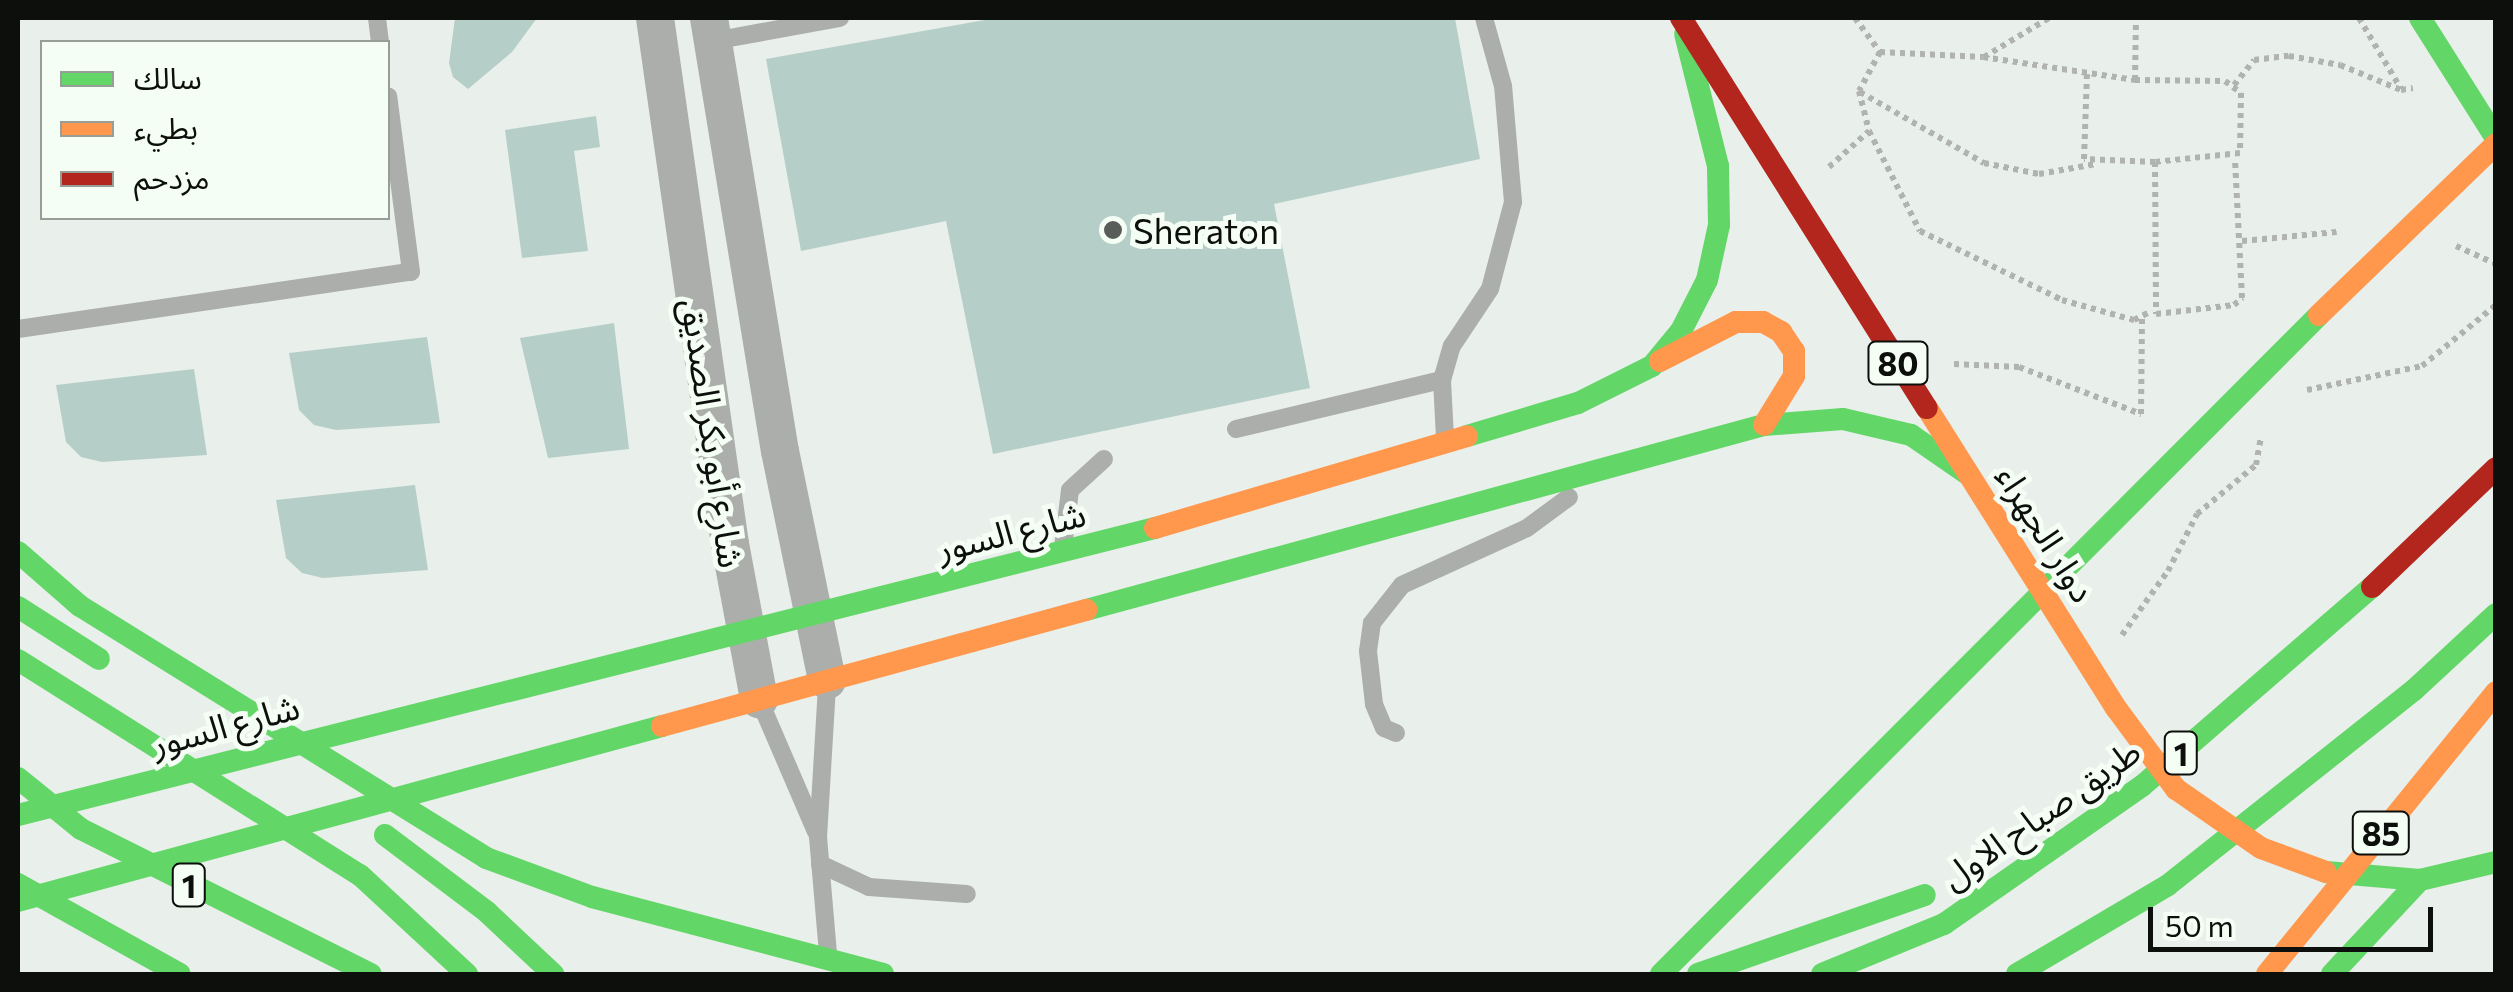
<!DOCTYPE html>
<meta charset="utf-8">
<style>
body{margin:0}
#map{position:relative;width:2513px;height:992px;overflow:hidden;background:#e9efea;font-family:Commissioner,"Noto Sans Arabic",sans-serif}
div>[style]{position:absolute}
.building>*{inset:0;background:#b6cec8}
.path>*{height:6px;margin-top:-3px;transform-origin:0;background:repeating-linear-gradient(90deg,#b0b3af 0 5px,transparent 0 10px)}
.lane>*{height:18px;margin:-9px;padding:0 9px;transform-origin:9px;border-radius:9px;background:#acaeab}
.street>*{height:38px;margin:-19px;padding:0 19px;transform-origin:19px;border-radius:19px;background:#acaeab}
.fast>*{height:22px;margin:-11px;padding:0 11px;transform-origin:11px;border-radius:11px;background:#63d668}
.slow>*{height:22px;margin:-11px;padding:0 11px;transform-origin:11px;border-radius:11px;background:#ff974d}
.jam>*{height:22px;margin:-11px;padding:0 11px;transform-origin:11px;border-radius:11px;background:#b3261e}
.dots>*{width:28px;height:28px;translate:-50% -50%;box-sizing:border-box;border:5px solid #f4fef5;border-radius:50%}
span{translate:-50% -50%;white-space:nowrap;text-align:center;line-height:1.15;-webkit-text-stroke:10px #f4fef5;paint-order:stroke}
.shield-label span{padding:2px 8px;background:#f4fef5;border:2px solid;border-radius:8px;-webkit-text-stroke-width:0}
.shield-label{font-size:32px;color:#0c0f0c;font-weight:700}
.poi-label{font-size:35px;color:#0c0f0c}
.left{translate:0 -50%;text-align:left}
.street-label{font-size:35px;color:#0c0f0c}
.frame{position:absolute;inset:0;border:20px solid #0c0f0c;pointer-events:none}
.legend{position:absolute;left:40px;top:40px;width:350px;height:180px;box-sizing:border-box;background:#f4fef5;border:2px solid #979e98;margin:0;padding:12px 18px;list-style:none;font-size:30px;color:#0c0f0c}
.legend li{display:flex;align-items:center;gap:20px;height:50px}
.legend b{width:50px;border:2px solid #979e98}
.scale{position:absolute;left:2148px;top:907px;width:285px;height:45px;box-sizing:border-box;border:5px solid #0c0f0c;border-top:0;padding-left:12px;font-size:30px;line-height:35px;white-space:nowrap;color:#0c0f0c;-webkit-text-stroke:8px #f4fef5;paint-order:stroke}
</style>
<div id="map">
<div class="building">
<i style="clip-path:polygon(455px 18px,537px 18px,512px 52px,468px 89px,453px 77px,449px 63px)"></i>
<i style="clip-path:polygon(996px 18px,1455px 18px,1480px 159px,1274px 204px,1310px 388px,993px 454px,946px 221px,801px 251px,766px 59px)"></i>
<i style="clip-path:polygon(596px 116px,600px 147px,574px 151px,588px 251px,522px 258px,505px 130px)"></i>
<i style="clip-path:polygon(614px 323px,629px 449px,548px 458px,520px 338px)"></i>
<i style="clip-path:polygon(427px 337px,440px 423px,336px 430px,314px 425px,299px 410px,289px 353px)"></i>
<i style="clip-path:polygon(194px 369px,207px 455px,102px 462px,81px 457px,66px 442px,56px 385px)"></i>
<i style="clip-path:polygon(415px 485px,428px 570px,323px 578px,302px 573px,286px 558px,276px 500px)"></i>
</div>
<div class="path">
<i style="left:1855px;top:18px;width:42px;rotate:53.7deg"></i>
<i style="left:2359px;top:18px;width:82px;rotate:59.4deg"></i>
<i style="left:1880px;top:52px;width:103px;rotate:2.8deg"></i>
<i style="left:1983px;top:57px;width:154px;rotate:8.6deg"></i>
<i style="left:2135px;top:80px;width:90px;rotate:0.6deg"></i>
<i style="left:2225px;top:81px;width:20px;rotate:37deg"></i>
<i style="left:2241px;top:93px;width:60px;rotate:91deg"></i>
<i style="left:2240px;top:153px;width:85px;rotate:174deg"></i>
<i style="left:2155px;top:162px;width:71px;rotate:-177.6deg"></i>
<i style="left:2084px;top:159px;width:85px;rotate:-88deg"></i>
<i style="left:1880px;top:52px;width:44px;rotate:118.3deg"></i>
<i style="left:1859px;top:91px;width:41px;rotate:76deg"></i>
<i style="left:1869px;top:131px;width:112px;rotate:63deg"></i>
<i style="left:1920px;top:231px;width:158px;rotate:25.9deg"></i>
<i style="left:2062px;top:300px;width:75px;rotate:15.5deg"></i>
<i style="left:2134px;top:320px;width:20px;rotate:-27deg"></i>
<i style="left:1984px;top:57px;width:76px;rotate:-31deg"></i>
<i style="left:2135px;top:80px;width:62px;rotate:-89.1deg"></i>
<i style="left:2234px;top:85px;width:32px;rotate:-51deg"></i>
<i style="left:2254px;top:60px;width:35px;rotate:-7deg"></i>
<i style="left:2289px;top:56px;width:52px;rotate:10deg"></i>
<i style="left:2340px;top:65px;width:66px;rotate:22.3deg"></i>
<i style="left:2401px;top:90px;width:12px;rotate:-9deg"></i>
<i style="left:1860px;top:92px;width:143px;rotate:29.8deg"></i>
<i style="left:1984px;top:163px;width:56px;rotate:11.3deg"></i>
<i style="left:2039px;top:174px;width:58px;rotate:-10deg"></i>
<i style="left:2155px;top:162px;width:152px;rotate:89.6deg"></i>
<i style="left:2156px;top:314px;width:79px;rotate:-6.6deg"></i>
<i style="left:2234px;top:305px;width:11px;rotate:-41deg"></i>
<i style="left:2242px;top:298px;width:140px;rotate:-92.9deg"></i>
<i style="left:1829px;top:167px;width:54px;rotate:-42deg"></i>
<i style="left:2242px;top:241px;width:95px;rotate:-5.4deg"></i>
<i style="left:2456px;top:246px;width:44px;rotate:24.2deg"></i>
<i style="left:1954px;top:364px;width:65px;rotate:2.6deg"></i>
<i style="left:2019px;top:367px;width:131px;rotate:21.1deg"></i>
<i style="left:2141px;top:414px;width:95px;rotate:-89.4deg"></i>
<i style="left:2307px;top:390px;width:117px;rotate:-11.8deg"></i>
<i style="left:2422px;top:366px;width:96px;rotate:-39.5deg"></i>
<i style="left:2122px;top:635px;width:79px;rotate:-54.3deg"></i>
<i style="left:2168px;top:571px;width:64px;rotate:-63deg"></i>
<i style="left:2197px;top:514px;width:77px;rotate:-39.7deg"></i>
<i style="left:2256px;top:465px;width:27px;rotate:-80deg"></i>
</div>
<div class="lane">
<i style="left:377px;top:18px;width:24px;rotate:83deg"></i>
<i style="left:713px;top:41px;width:129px;rotate:-10.3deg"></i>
<i style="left:18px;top:329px;width:397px;rotate:-8.3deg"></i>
<i style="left:411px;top:272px;width:177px;rotate:-97.4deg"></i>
<i style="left:1236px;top:429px;width:212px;rotate:-13.4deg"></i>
<i style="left:1445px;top:438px;width:58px;rotate:-93deg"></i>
<i style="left:1442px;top:380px;width:35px;rotate:-74deg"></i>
<i style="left:1452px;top:346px;width:69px;rotate:-56.3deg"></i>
<i style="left:1490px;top:289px;width:90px;rotate:-75.2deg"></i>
<i style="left:1513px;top:202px;width:116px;rotate:-94.9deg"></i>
<i style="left:1503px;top:86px;width:71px;rotate:-105.6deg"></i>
<i style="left:1063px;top:548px;width:58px;rotate:-83.1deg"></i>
<i style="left:1070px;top:490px;width:46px;rotate:-42.4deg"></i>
<i style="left:827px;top:686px;width:151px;rotate:93.4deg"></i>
<i style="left:818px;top:837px;width:117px;rotate:85.1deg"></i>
<i style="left:761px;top:704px;width:139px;rotate:66.7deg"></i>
<i style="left:1396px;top:733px;width:13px;rotate:-157deg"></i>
<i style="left:1384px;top:728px;width:26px;rotate:-113deg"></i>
<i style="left:1374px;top:704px;width:53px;rotate:-96.5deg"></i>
<i style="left:1368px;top:651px;width:28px;rotate:-82deg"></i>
<i style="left:1372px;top:623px;width:48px;rotate:-51.7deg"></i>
<i style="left:1402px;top:585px;width:137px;rotate:-24.5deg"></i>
<i style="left:1527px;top:528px;width:52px;rotate:-36.4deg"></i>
<i style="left:820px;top:864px;width:54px;rotate:25.1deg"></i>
<i style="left:869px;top:887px;width:98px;rotate:4.1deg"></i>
</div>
<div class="street">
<i style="left:655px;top:18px;width:531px;rotate:81.89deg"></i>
<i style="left:730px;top:544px;width:158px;rotate:79.4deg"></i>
<i style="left:709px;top:18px;width:439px;rotate:80.7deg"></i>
<i style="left:780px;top:451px;width:234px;rotate:78.4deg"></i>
</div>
<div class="fast">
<i style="left:2420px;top:18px;width:142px;rotate:57.7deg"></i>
<i style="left:1467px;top:436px;width:116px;rotate:-16.6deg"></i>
<i style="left:1578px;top:403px;width:83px;rotate:-26.6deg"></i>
<i style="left:1652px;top:366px;width:45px;rotate:-50.4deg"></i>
<i style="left:1681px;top:331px;width:57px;rotate:-63deg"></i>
<i style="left:1707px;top:280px;width:56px;rotate:-77.7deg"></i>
<i style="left:1719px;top:225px;width:59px;rotate:-91deg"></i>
<i style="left:1718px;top:166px;width:136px;rotate:-104deg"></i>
<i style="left:18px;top:552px;width:82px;rotate:41.1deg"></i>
<i style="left:80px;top:606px;width:478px;rotate:31.8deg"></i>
<i style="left:486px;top:858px;width:113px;rotate:20.2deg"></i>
<i style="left:592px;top:897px;width:301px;rotate:14.8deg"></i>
<i style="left:18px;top:607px;width:96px;rotate:32.7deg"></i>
<i style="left:1086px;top:610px;width:703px;rotate:-15.26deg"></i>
<i style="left:1764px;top:425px;width:79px;rotate:-4.3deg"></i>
<i style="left:1843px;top:419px;width:70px;rotate:13.2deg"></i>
<i style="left:1911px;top:435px;width:70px;rotate:34.6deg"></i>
<i style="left:18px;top:660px;width:404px;rotate:32.2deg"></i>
<i style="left:360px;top:875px;width:146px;rotate:42.8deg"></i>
<i style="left:18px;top:778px;width:81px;rotate:39deg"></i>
<i style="left:81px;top:829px;width:324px;rotate:26.6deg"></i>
<i style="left:18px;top:815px;width:1173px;rotate:-14.17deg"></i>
<i style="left:385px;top:835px;width:128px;rotate:37deg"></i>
<i style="left:487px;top:912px;width:91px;rotate:43.2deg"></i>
<i style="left:2326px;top:872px;width:94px;rotate:4.9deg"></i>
<i style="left:2420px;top:880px;width:78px;rotate:-13.3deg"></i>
<i style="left:18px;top:884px;width:185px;rotate:29.1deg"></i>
<i style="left:18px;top:901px;width:667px;rotate:-15.2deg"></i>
<i style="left:1661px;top:974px;width:931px;rotate:-45.04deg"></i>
<i style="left:1698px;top:974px;width:240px;rotate:-19.2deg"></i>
<i style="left:1822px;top:974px;width:132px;rotate:-22.3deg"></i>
<i style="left:1944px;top:924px;width:241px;rotate:-34.9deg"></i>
<i style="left:2142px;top:786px;width:304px;rotate:-40.9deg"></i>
<i style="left:2017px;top:974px;width:175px;rotate:-30.5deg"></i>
<i style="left:2168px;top:885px;width:314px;rotate:-38.4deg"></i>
<i style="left:2414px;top:690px;width:112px;rotate:-42.8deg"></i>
<i style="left:2332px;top:974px;width:129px;rotate:-46.9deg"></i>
</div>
<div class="slow">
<i style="left:2319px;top:315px;width:246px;rotate:-44deg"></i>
<i style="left:1660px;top:361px;width:85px;rotate:-27.2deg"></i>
<i style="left:1736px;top:322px;width:27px"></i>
<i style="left:1763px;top:322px;width:21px;rotate:29deg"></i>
<i style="left:1781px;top:332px;width:23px;rotate:56deg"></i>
<i style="left:1794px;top:351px;width:25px;rotate:90deg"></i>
<i style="left:1794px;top:376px;width:57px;rotate:121.5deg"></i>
<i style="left:1927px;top:408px;width:355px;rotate:57.8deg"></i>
<i style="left:2116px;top:708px;width:101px;rotate:53.5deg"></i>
<i style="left:2176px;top:789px;width:103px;rotate:34.8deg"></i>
<i style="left:2261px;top:848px;width:69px;rotate:20.3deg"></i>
<i style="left:1155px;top:528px;width:325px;rotate:-16.4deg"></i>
<i style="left:662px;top:726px;width:440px;rotate:-15.3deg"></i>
<i style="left:2267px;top:974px;width:363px;rotate:-50.9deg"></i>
</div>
<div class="jam">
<i style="left:1681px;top:18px;width:461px;rotate:57.8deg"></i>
<i style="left:2372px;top:587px;width:172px;rotate:-43.8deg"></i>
</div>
<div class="dots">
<i style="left:1113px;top:230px;background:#595d5a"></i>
</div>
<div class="shield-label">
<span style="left:1898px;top:363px">80</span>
<span style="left:2181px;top:753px">1</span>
<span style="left:2381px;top:833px">85</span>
<span style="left:189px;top:885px">1</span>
</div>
<div class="poi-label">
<span class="left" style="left:1133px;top:230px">Sheraton</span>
</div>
<div class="street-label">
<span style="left:714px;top:433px;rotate:82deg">شارع أبو بكر الصديق</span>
<span style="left:1011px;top:530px;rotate:-14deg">شارع السور</span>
<span style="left:2047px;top:533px;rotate:58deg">دوار الجهراء</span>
<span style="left:225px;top:724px;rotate:-15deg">شارع السور</span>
<span style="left:2040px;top:813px;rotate:-35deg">طريق صباح الاول</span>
</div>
<div class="frame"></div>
<ul class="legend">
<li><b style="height:12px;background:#63d668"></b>سالك</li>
<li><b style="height:12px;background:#ff974d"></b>بطيء</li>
<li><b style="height:12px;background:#b3261e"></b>مزدحم</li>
</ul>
<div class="scale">50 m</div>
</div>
